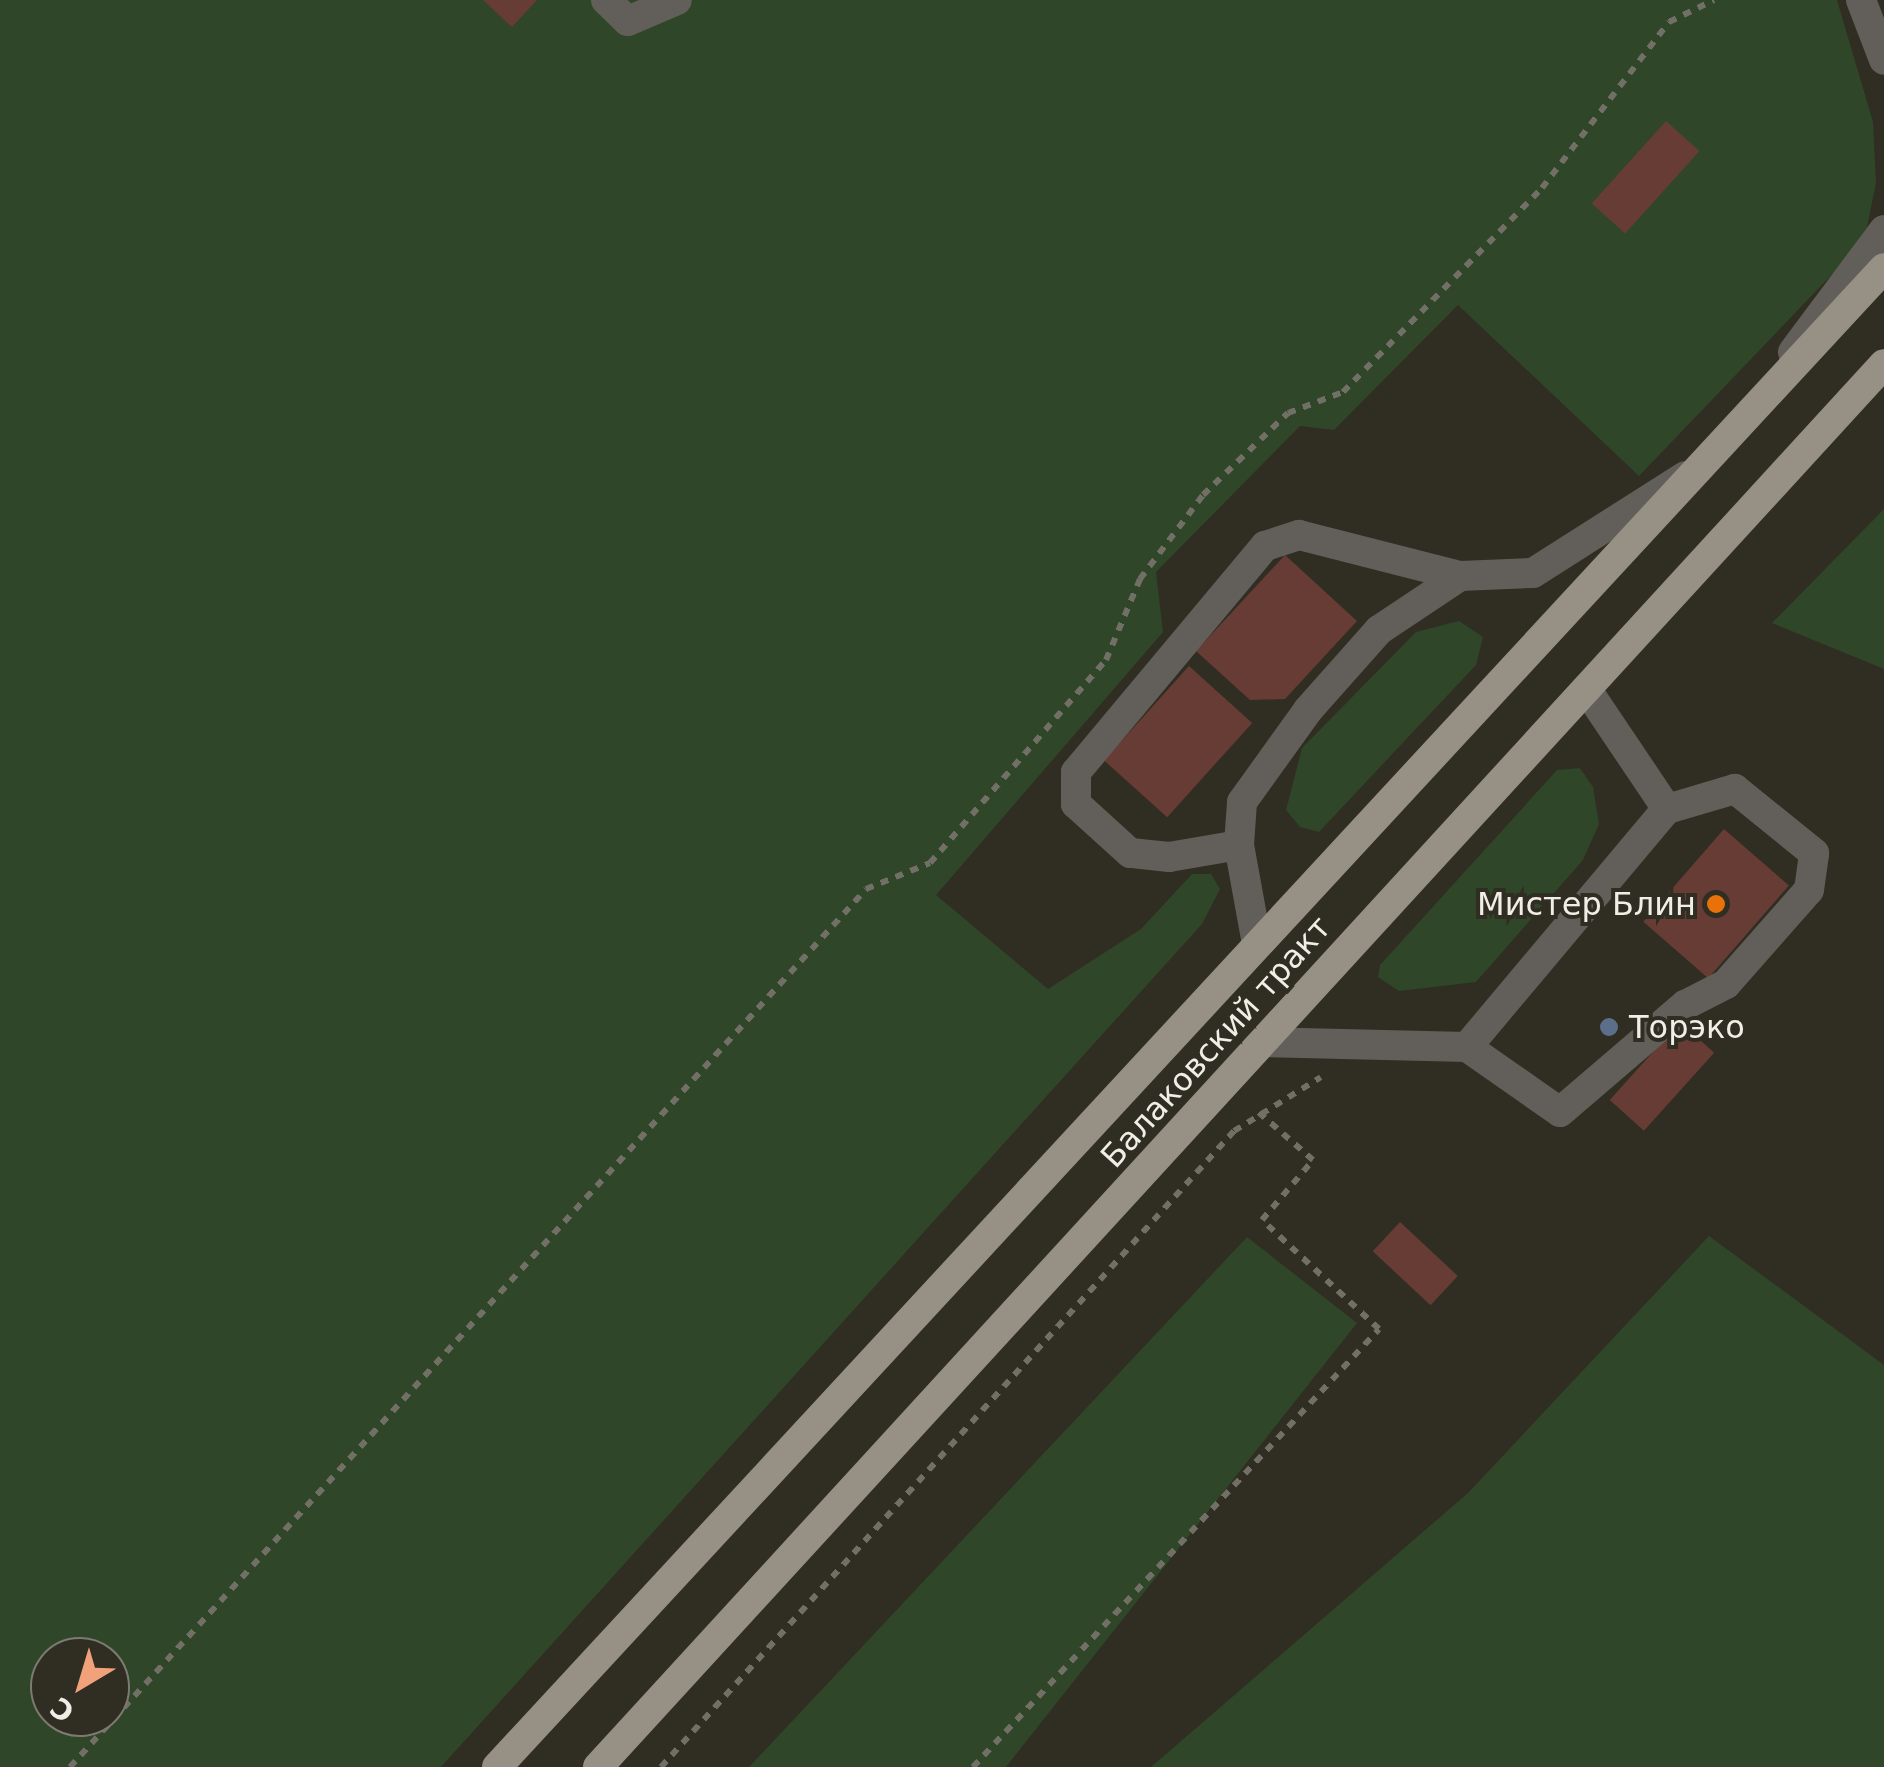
<!DOCTYPE html>
<meta charset="utf-8">
<style>
body{margin:0}
#map{position:relative;width:1884px;height:1767px;overflow:hidden;background:#302d22;font-family:"DejaVu Sans",sans-serif}
div>[style]{position:absolute}
.green>*{inset:0;background:#2f4629}
.building>*{inset:0;background:#673c35;transform-origin:0 0}
.path>*{height:6px;margin-top:-3px;transform-origin:0;background:repeating-linear-gradient(90deg,#727066 0 8px,transparent 0 16px)}
.minor>*{height:30px;margin:-15px;padding:0 15px;transform-origin:15px;border-radius:15px;background:#625f5a}
.major>*{height:30px;margin:-15px;padding:0 15px;transform-origin:15px;border-radius:15px;background:#969085}
.dots>*{width:28px;height:28px;translate:-50% -50%;box-sizing:border-box;border:5px solid #302d22;border-radius:50%}
span{translate:-50% -50%;white-space:nowrap;text-align:center;line-height:1.15;-webkit-text-stroke:8px #302d22;paint-order:stroke}
.poi-label{font-size:32px;color:#f0eee7}
.right{translate:-100% -50%;text-align:right}
.left{translate:0 -50%;text-align:left}
.street-label{font-size:32px;color:#f0eee7}
.north{position:absolute;left:30px;top:1637px;width:100px;height:100px;box-sizing:border-box;background:#302d22;border:2px solid #7d7a71;border-radius:50%;rotate:218deg;font-size:28px;font-weight:700;line-height:40px;text-align:center;color:#f0eee7}
.north::after{content:'';display:block;margin:auto;width:35px;height:45px;background:#f1a27b;clip-path:polygon(50% 0,100% 100%,50% 72%,0 100%)}
</style>
<div id="map">
<div class="green">
<i style="clip-path:polygon(evenodd,0 0,1837px 0,1873px 122px,1876px 183px,1867px 227px,1842px 264px,1639px 476px,1458px 305px,1334px 430px,1300px 426px,1156px 572px,1163px 632px,936px 895px,1048px 989px,1141px 929px,1192px 874px,1211px 874px,1220px 889px,1202px 924px,441px 1767px,0 1767px,0 0,50px 1657px,110px 1657px,110px 1717px,50px 1717px,50px 1657px)"></i>
<i style="clip-path:polygon(1884px 509px,1884px 669px,1772px 623px)"></i>
<i style="clip-path:polygon(1459px 621px,1483px 637px,1476px 665px,1319px 832px,1300px 827px,1286px 810px,1302px 748px,1416px 632px)"></i>
<i style="clip-path:polygon(1580px 768px,1593px 787px,1599px 824px,1583px 860px,1476px 982px,1399px 991px,1378px 977px,1380px 965px,1557px 770px)"></i>
<i style="clip-path:polygon(1709px 1236px,1884px 1365px,1884px 1767px,1151px 1767px,1468px 1493px)"></i>
<i style="clip-path:polygon(1247px 1237px,1357px 1323px,1006px 1767px,749px 1767px)"></i>
</div>
<div class="building">
<i style="clip-path:polygon(483px 0,537px 0,512px 27px)"></i>
<i style="left:1666px;top:121px;width:45px;height:111px;rotate:42deg"></i>
<i style="clip-path:polygon(1285px 555px,1357px 621px,1285px 699px,1250px 700px,1196px 651px)"></i>
<i style="left:1189px;top:666px;width:85px;height:127px;rotate:42deg"></i>
<i style="left:1724px;top:829px;width:86px;height:123px;rotate:41deg"></i>
<i style="left:1680px;top:1022px;width:46px;height:105px;rotate:42deg"></i>
<i style="left:1400px;top:1222px;width:79px;height:40px;rotate:43deg"></i>
</div>
<div class="path">
<i style="left:70px;top:1767px;width:1185px;rotate:-47.8deg"></i>
<i style="left:866px;top:889px;width:69px;rotate:-22.1deg"></i>
<i style="left:930px;top:863px;width:269px;rotate:-49.1deg"></i>
<i style="left:1106px;top:660px;width:88px;rotate:-67.2deg"></i>
<i style="left:1140px;top:579px;width:105px;rotate:-53.1deg"></i>
<i style="left:1203px;top:495px;width:118px;rotate:-44deg"></i>
<i style="left:1288px;top:413px;width:59px;rotate:-20.9deg"></i>
<i style="left:1343px;top:392px;width:285px;rotate:-45.7deg"></i>
<i style="left:1542px;top:188px;width:209px;rotate:-52.6deg"></i>
<i style="left:1669px;top:22px;width:50px;rotate:-26.1deg"></i>
<i style="left:661px;top:1767px;width:856px;rotate:-47.98deg"></i>
<i style="left:1234px;top:1131px;width:102px;rotate:-31.8deg"></i>
<i style="left:973px;top:1767px;width:597px;rotate:-47.17deg"></i>
<i style="left:1379px;top:1329px;width:160px;rotate:-137deg"></i>
<i style="left:1262px;top:1220px;width:79px;rotate:-49.6deg"></i>
<i style="left:1313px;top:1160px;width:74px;rotate:-138.8deg"></i>
</div>
<div class="minor">
<i style="left:606px;top:0;width:30px;rotate:44deg"></i>
<i style="left:628px;top:21px;width:53px;rotate:-23.2deg"></i>
<i style="left:1861px;top:0;width:64px;rotate:69deg"></i>
<i style="left:1793px;top:352px;width:152px;rotate:-53.3deg"></i>
<i style="left:1239px;top:845px;width:71px;rotate:170.3deg"></i>
<i style="left:1169px;top:857px;width:39px;rotate:-174deg"></i>
<i style="left:1130px;top:853px;width:73px;rotate:-137.8deg"></i>
<i style="left:1076px;top:804px;width:32px;rotate:-90deg"></i>
<i style="left:1076px;top:772px;width:295px;rotate:-50.1deg"></i>
<i style="left:1265px;top:546px;width:36px;rotate:-18deg"></i>
<i style="left:1299px;top:535px;width:166px;rotate:14.3deg"></i>
<i style="left:1257px;top:944px;width:101px;rotate:-100.3deg"></i>
<i style="left:1239px;top:845px;width:43px;rotate:-86deg"></i>
<i style="left:1242px;top:802px;width:113px;rotate:-54.3deg"></i>
<i style="left:1308px;top:710px;width:107px;rotate:-48.4deg"></i>
<i style="left:1379px;top:630px;width:97px;rotate:-33.7deg"></i>
<i style="left:1460px;top:576px;width:73px;rotate:-2.4deg"></i>
<i style="left:1533px;top:573px;width:180px;rotate:-32.5deg"></i>
<i style="left:1264px;top:1042px;width:203px;rotate:1.4deg"></i>
<i style="left:1467px;top:1047px;width:113px;rotate:35deg"></i>
<i style="left:1560px;top:1112px;width:165px;rotate:-40.6deg"></i>
<i style="left:1685px;top:1005px;width:46px;rotate:-27.1deg"></i>
<i style="left:1726px;top:984px;width:125px;rotate:-48.6deg"></i>
<i style="left:1809px;top:890px;width:37px;rotate:-82deg"></i>
<i style="left:1814px;top:853px;width:102px;rotate:-141deg"></i>
<i style="left:1735px;top:789px;width:71px;rotate:163.6deg"></i>
<i style="left:1467px;top:1047px;width:311px;rotate:-50deg"></i>
<i style="left:1667px;top:809px;width:143px;rotate:-123.9deg"></i>
</div>
<div class="major">
<i style="left:497px;top:1767px;width:2042px;rotate:-47.22deg"></i>
<i style="left:598px;top:1767px;width:1903px;rotate:-47.49deg"></i>
</div>
<div class="dots">
<i style="left:1716px;top:904px;background:#e8710a"></i>
<i style="left:1609px;top:1027px;background:#5c6f8a"></i>
</div>
<div class="poi-label">
<span class="right" style="left:1696px;top:904px">Мистер Блин</span>
<span class="left" style="left:1629px;top:1027px">Торэко</span>
</div>
<div class="street-label">
<span style="left:1216px;top:1042px;rotate:-48deg">Балаковский тракт</span>
</div>
<div class="north">С</div>
</div>
